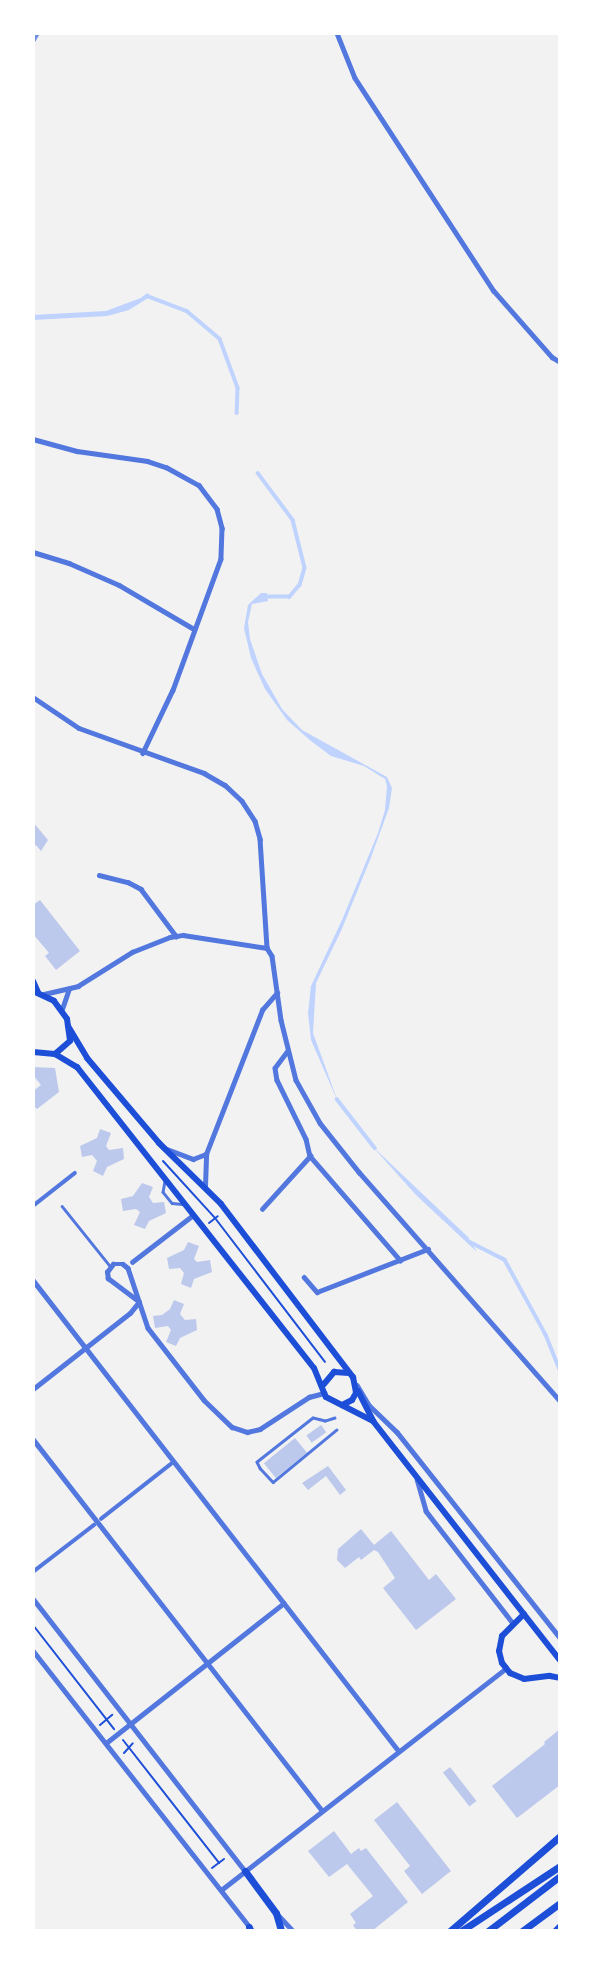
<!DOCTYPE html>
<style>
body{margin:0}
#map{position:relative;width:593px;height:1964px;overflow:hidden;background:#f2f2f2;font-family:"Work Sans",sans-serif}
div>[style]{position:absolute}
.water>*{inset:0;background:#bfd3fe}
.stream>*{height:3.5px;margin:-1.75px;padding:0 1.75px;transform-origin:1.75px;border-radius:1.75px;background:#bfd3fe}
.building>*{inset:0;background:#bdc9ec;transform-origin:0 0}
.path>*{height:2px;margin:-1px;padding:0 1px;transform-origin:1px;border-radius:1px;background:#1d4ed8}
.service>*{height:2.5px;margin:-1.25px;padding:0 1.25px;transform-origin:1.25px;border-radius:1.25px;background:#5277de}
.pedestrian>*{height:3.5px;margin:-1.75px;padding:0 1.75px;transform-origin:1.75px;border-radius:1.75px;background:#5277de}
.minor>*{height:4.5px;margin:-2.25px;padding:0 2.25px;transform-origin:2.25px;border-radius:2.25px;background:#5277de}
.tertiary>*{height:5px;margin:-2.5px;padding:0 2.5px;transform-origin:2.5px;border-radius:2.5px;background:#5277de}
.secondary>*{height:6px;margin:-3px;padding:0 3px;transform-origin:3px;border-radius:3px;background:#1d4ed8}
.primary>*{height:7px;margin:-3.5px;padding:0 3.5px;transform-origin:3.5px;border-radius:3.5px;background:#1d4ed8}
.rail>*{height:3.5px;margin:-1.75px;padding:0 1.75px;transform-origin:1.75px;border-radius:1.75px;background:#7290e2}
span{translate:-50% -50%;white-space:nowrap;text-align:center;line-height:1.15;-webkit-text-stroke:6px #fff;paint-order:stroke}
.frame{position:absolute;inset:0;border:35px solid #fff;pointer-events:none}
</style>
<div id="map">
<div class="water">
<i style="clip-path:polygon(146px 296px,148px 298px,129px 310px,107px 316px,33px 320px,33px 315px,106px 311px)"></i>
<i style="clip-path:polygon(261px 593px,267px 593px,268px 601px,252px 604px,248px 622px,250px 639px,262px 674px,282px 709px,302px 730px,387px 777px,392px 788px,389px 808px,370px 860px,341px 931px,316px 983px,313px 1033px,338px 1102px,311px 1040px,308px 1013px,311px 986px,342px 920px,378px 833px,385px 810px,387px 786px,385px 779px,364px 766px,331px 756px,311px 741px,287px 720px,265px 689px,251px 658px,244px 628px,248px 605px)"></i>
<i style="clip-path:polygon(372px 1146px,468px 1237px,477px 1252px,416px 1195px)"></i>
</div>
<div class="stream">
<i style="left:144px;top:298px;width:4px;rotate:-34deg"></i>
<i style="left:147px;top:296px;width:43px;rotate:20.6deg"></i>
<i style="left:187px;top:311px;width:43px;rotate:40.3deg"></i>
<i style="left:220px;top:339px;width:52px;rotate:69.8deg"></i>
<i style="left:238px;top:388px;width:25px;rotate:92deg"></i>
<i style="left:258px;top:473px;width:59px;rotate:53.3deg"></i>
<i style="left:293px;top:520px;width:49px;rotate:76deg"></i>
<i style="left:305px;top:568px;width:18px;rotate:106deg"></i>
<i style="left:300px;top:585px;width:16px;rotate:130deg"></i>
<i style="left:290px;top:597px;width:25px;rotate:180deg"></i>
<i style="left:337px;top:1099px;width:62px;rotate:52.2deg"></i>
<i style="left:470px;top:1242px;width:39px;rotate:27deg"></i>
<i style="left:505px;top:1260px;width:85px;rotate:61.3deg"></i>
<i style="left:546px;top:1335px;width:37px;rotate:68deg"></i>
</div>
<div class="building">
<i style="clip-path:polygon(33px 822px,48px 840px,41px 851px,36px 845px,33px 848px)"></i>
<i style="clip-path:polygon(40px 900px,80px 951px,56px 970px,45px 956px,49px 953px,33px 934px,33px 905px)"></i>
<i style="clip-path:polygon(33px 1067px,55px 1068px,59px 1092px,37px 1109px,33px 1105px,33px 1091px,41px 1085px,33px 1075px)"></i>
<i style="clip-path:polygon(100px 1129px,111px 1133px,106px 1146px,109px 1150px,123px 1148px,124px 1159px,107px 1167px,103px 1176px,93px 1171px,97px 1161px,92px 1155px,82px 1157px,80px 1146px,97px 1138px)"></i>
<i style="clip-path:polygon(142px 1183px,153px 1187px,149px 1197px,153px 1203px,164px 1202px,166px 1213px,149px 1221px,145px 1229px,134px 1225px,140px 1212px,136px 1209px,123px 1211px,121px 1199px,133px 1196px)"></i>
<i style="clip-path:polygon(188px 1242px,199px 1246px,194px 1259px,197px 1262px,210px 1260px,212px 1272px,194px 1279px,191px 1288px,181px 1284px,184px 1273px,180px 1268px,169px 1269px,167px 1258px,184px 1250px)"></i>
<i style="clip-path:polygon(174px 1300px,184px 1304px,180px 1314px,185px 1320px,196px 1319px,197px 1330px,180px 1338px,176px 1346px,166px 1342px,171px 1330px,168px 1326px,155px 1328px,153px 1316px,162px 1315px,170px 1309px)"></i>
<i style="left:321px;top:1425px;width:9px;height:18px;rotate:54deg"></i>
<i style="left:295px;top:1438px;width:19px;height:40px;rotate:51deg"></i>
<i style="clip-path:polygon(328px 1466px,346px 1490px,340px 1495px,326px 1476px,308px 1490px,302px 1483px)"></i>
<i style="clip-path:polygon(361px 1529px,374px 1545px,391px 1531px,429px 1580px,436px 1574px,456px 1599px,416px 1630px,383px 1588px,395px 1578px,378px 1552px,374px 1550px,361px 1560px,359px 1557px,345px 1568px,337px 1560px,338px 1549px)"></i>
<i style="clip-path:polygon(560px 1729px,560px 1785px,517px 1818px,492px 1786px,545px 1744px,544px 1742px)"></i>
<i style="left:450px;top:1767px;width:43px;height:9px;rotate:52deg"></i>
<i style="clip-path:polygon(397px 1802px,451px 1871px,422px 1894px,404px 1871px,410px 1866px,374px 1820px)"></i>
<i style="clip-path:polygon(334px 1831px,351px 1854px,359px 1848px,361px 1851px,366px 1848px,408px 1902px,372px 1931px,357px 1931px,353px 1925px,356px 1923px,350px 1914px,373px 1896px,347px 1864px,329px 1877px,308px 1851px)"></i>
</div>
<div class="path">
<i style="left:163px;top:1161px;width:77px;rotate:47.6deg"></i>
<i style="left:215px;top:1218px;width:181px;rotate:52.6deg"></i>
<i style="left:209px;top:1223px;width:11px;rotate:-38deg"></i>
<i style="left:33px;top:1625px;width:132px;rotate:52.1deg"></i>
<i style="left:100px;top:1725px;width:16px;rotate:-40deg"></i>
<i style="left:123px;top:1740px;width:156px;rotate:52deg"></i>
<i style="left:124px;top:1753px;width:13px;rotate:-48deg"></i>
<i style="left:212px;top:1868px;width:15px;rotate:-37deg"></i>
</div>
<div class="service">
<i style="left:165px;top:1181px;width:11px;rotate:100deg"></i>
<i style="left:163px;top:1192px;width:14px;rotate:51deg"></i>
<i style="left:172px;top:1203px;width:10px;rotate:6deg"></i>
<i style="left:62px;top:1206px;width:77px;rotate:51.3deg"></i>
<i style="left:335px;top:1418px;width:10px;rotate:163deg"></i>
<i style="left:325px;top:1421px;width:12px;rotate:-166deg"></i>
<i style="left:313px;top:1418px;width:71px;rotate:141.8deg"></i>
<i style="left:257px;top:1462px;width:7px;rotate:63deg"></i>
<i style="left:260px;top:1468px;width:19px;rotate:47deg"></i>
<i style="left:273px;top:1482px;width:82px;rotate:-39.5deg"></i>
</div>
<div class="pedestrian">
<i style="left:33px;top:1206px;width:53px;rotate:-38.2deg"></i>
<i style="left:101px;top:1519px;width:89px;rotate:-38.2deg"></i>
<i style="left:33px;top:1572px;width:77px;rotate:-37.6deg"></i>
</div>
<div class="minor">
<i style="left:337px;top:33px;width:48px;rotate:68.2deg"></i>
<i style="left:355px;top:78px;width:254px;rotate:56.9deg"></i>
<i style="left:494px;top:291px;width:88px;rotate:48.7deg"></i>
<i style="left:552px;top:357px;width:9px;rotate:32deg"></i>
<i style="left:33px;top:439px;width:46px;rotate:15.3deg"></i>
<i style="left:77px;top:451px;width:71px;rotate:8.1deg"></i>
<i style="left:147px;top:461px;width:20px;rotate:18deg"></i>
<i style="left:166px;top:467px;width:38px;rotate:29deg"></i>
<i style="left:199px;top:485px;width:30px;rotate:53deg"></i>
<i style="left:217px;top:509px;width:20px;rotate:75deg"></i>
<i style="left:222px;top:528px;width:31px;rotate:92deg"></i>
<i style="left:221px;top:559px;width:140px;rotate:110.1deg"></i>
<i style="left:173px;top:690px;width:70px;rotate:115.5deg"></i>
<i style="left:33px;top:552px;width:38px;rotate:17deg"></i>
<i style="left:69px;top:563px;width:55px;rotate:23.7deg"></i>
<i style="left:119px;top:585px;width:87px;rotate:30.4deg"></i>
<i style="left:33px;top:697px;width:55px;rotate:34deg"></i>
<i style="left:79px;top:728px;width:133px;rotate:19.8deg"></i>
<i style="left:204px;top:773px;width:24px;rotate:30deg"></i>
<i style="left:225px;top:785px;width:23px;rotate:43deg"></i>
<i style="left:242px;top:801px;width:24px;rotate:57deg"></i>
<i style="left:255px;top:821px;width:19px;rotate:74deg"></i>
<i style="left:260px;top:839px;width:109px;rotate:86.3deg"></i>
<i style="left:267px;top:948px;width:9px;rotate:58deg"></i>
<i style="left:272px;top:956px;width:65px;rotate:82deg"></i>
<i style="left:281px;top:1020px;width:62px;rotate:76deg"></i>
<i style="left:296px;top:1080px;width:49px;rotate:60.8deg"></i>
<i style="left:320px;top:1123px;width:63px;rotate:51.5deg"></i>
<i style="left:359px;top:1172px;width:305px;rotate:48.7deg"></i>
<i style="left:99px;top:875px;width:30px;rotate:14deg"></i>
<i style="left:128px;top:882px;width:15px;rotate:28deg"></i>
<i style="left:141px;top:889px;width:59px;rotate:53.3deg"></i>
<i style="left:44px;top:994px;width:35px;rotate:-13deg"></i>
<i style="left:78px;top:986px;width:64px;rotate:-32.2deg"></i>
<i style="left:132px;top:952px;width:41px;rotate:-21.5deg"></i>
<i style="left:170px;top:937px;width:13px;rotate:-9deg"></i>
<i style="left:183px;top:935px;width:85px;rotate:8.8deg"></i>
<i style="left:62px;top:1009px;width:21px;rotate:-71deg"></i>
<i style="left:288px;top:1051px;width:21px;rotate:127deg"></i>
<i style="left:275px;top:1068px;width:12px;rotate:81deg"></i>
<i style="left:277px;top:1080px;width:66px;rotate:63.8deg"></i>
<i style="left:306px;top:1139px;width:17px;rotate:77deg"></i>
<i style="left:310px;top:1156px;width:138px;rotate:49.1deg"></i>
<i style="left:167px;top:1149px;width:28px;rotate:21deg"></i>
<i style="left:193px;top:1159px;width:14px;rotate:-21deg"></i>
<i style="left:205px;top:1186px;width:32px;rotate:-88deg"></i>
<i style="left:206px;top:1154px;width:155px;rotate:-68.7deg"></i>
<i style="left:262px;top:1010px;width:23px;rotate:-49deg"></i>
<i style="left:262px;top:1209px;width:72px;rotate:-47.8deg"></i>
<i style="left:132px;top:1262px;width:77px;rotate:-37.6deg"></i>
<i style="left:304px;top:1277px;width:20px;rotate:49deg"></i>
<i style="left:317px;top:1292px;width:119px;rotate:-21.2deg"></i>
<i style="left:33px;top:1280px;width:595px;rotate:52.17deg"></i>
<i style="left:139px;top:1302px;width:39px;rotate:-143deg"></i>
<i style="left:108px;top:1279px;width:7px;rotate:-98deg"></i>
<i style="left:107px;top:1272px;width:10px;rotate:-53deg"></i>
<i style="left:113px;top:1264px;width:10px"></i>
<i style="left:123px;top:1264px;width:6px;rotate:39deg"></i>
<i style="left:128px;top:1268px;width:63px;rotate:71.6deg"></i>
<i style="left:148px;top:1328px;width:91px;rotate:52.1deg"></i>
<i style="left:204px;top:1400px;width:39px;rotate:44deg"></i>
<i style="left:232px;top:1427px;width:16px;rotate:18deg"></i>
<i style="left:247px;top:1432px;width:13px;rotate:-13deg"></i>
<i style="left:260px;top:1429px;width:59px;rotate:-33.1deg"></i>
<i style="left:309px;top:1397px;width:16px;rotate:-15deg"></i>
<i style="left:357px;top:1385px;width:23px;rotate:59deg"></i>
<i style="left:369px;top:1405px;width:39px;rotate:44deg"></i>
<i style="left:397px;top:1432px;width:263px;rotate:51.6deg"></i>
<i style="left:33px;top:1389px;width:123px;rotate:-38.1deg"></i>
<i style="left:130px;top:1313px;width:14px;rotate:-51deg"></i>
<i style="left:33px;top:1439px;width:470px;rotate:52.1deg"></i>
<i style="left:417px;top:1479px;width:33px;rotate:74deg"></i>
<i style="left:426px;top:1511px;width:140px;rotate:52.2deg"></i>
<i style="left:106px;top:1743px;width:226px;rotate:-38.2deg"></i>
</div>
<div class="tertiary">
<i style="left:33px;top:1599px;width:345px;rotate:52.1deg"></i>
<i style="left:33px;top:1651px;width:353px;rotate:51.9deg"></i>
<i style="left:221px;top:1890px;width:360px;rotate:-37.9deg"></i>
<i style="left:276px;top:1913px;width:25px;rotate:47deg"></i>
</div>
<div class="secondary">
<i style="left:33px;top:981px;width:12px;rotate:66deg"></i>
<i style="left:33px;top:991px;width:23px;rotate:25deg"></i>
<i style="left:54px;top:1001px;width:22px;rotate:54deg"></i>
<i style="left:67px;top:1019px;width:22px;rotate:82deg"></i>
<i style="left:70px;top:1041px;width:20px;rotate:139deg"></i>
<i style="left:68px;top:1026px;width:37px;rotate:59deg"></i>
<i style="left:87px;top:1058px;width:111px;rotate:49.7deg"></i>
<i style="left:159px;top:1143px;width:87px;rotate:44.5deg"></i>
<i style="left:221px;top:1204px;width:218px;rotate:52.7deg"></i>
<i style="left:353px;top:1377px;width:16px;rotate:79deg"></i>
<i style="left:356px;top:1393px;width:8px;rotate:120deg"></i>
<i style="left:352px;top:1400px;width:11px;rotate:153deg"></i>
<i style="left:33px;top:1052px;width:22px;rotate:5deg"></i>
<i style="left:55px;top:1054px;width:26px;rotate:31deg"></i>
<i style="left:77px;top:1067px;width:383px;rotate:51.8deg"></i>
<i style="left:314px;top:1368px;width:31px;rotate:68deg"></i>
<i style="left:326px;top:1397px;width:53px;rotate:27.1deg"></i>
<i style="left:324px;top:1384px;width:16px;rotate:-50deg"></i>
<i style="left:334px;top:1372px;width:15px;rotate:4deg"></i>
<i style="left:358px;top:1391px;width:34px;rotate:63deg"></i>
<i style="left:373px;top:1421px;width:303px;rotate:52deg"></i>
<i style="left:524px;top:1614px;width:31px;rotate:135deg"></i>
<i style="left:502px;top:1636px;width:15px;rotate:101deg"></i>
<i style="left:499px;top:1651px;width:12px;rotate:76deg"></i>
<i style="left:502px;top:1663px;width:13px;rotate:51deg"></i>
<i style="left:510px;top:1673px;width:15px;rotate:23deg"></i>
<i style="left:524px;top:1679px;width:26px;rotate:-7deg"></i>
<i style="left:550px;top:1676px;width:10px;rotate:11deg"></i>
</div>
<div class="primary">
<i style="left:245px;top:1871px;width:52px;rotate:53.6deg"></i>
<i style="left:276px;top:1913px;width:19px;rotate:74deg"></i>
<i style="left:249px;top:1927px;width:4px;rotate:76deg"></i>
<i style="left:450px;top:1931px;width:145px;rotate:-40.8deg"></i>
<i style="left:461px;top:1931px;width:118px;rotate:-33.3deg"></i>
<i style="left:488px;top:1931px;width:91px;rotate:-37.4deg"></i>
<i style="left:522px;top:1931px;width:47px;rotate:-36.4deg"></i>
<i style="left:555px;top:1931px;width:7px;rotate:-45deg"></i>
</div>
<div class="rail">
<i style="left:33px;top:42px;width:10px;rotate:-61deg"></i>
</div>
<div class="frame"></div>
</div>
